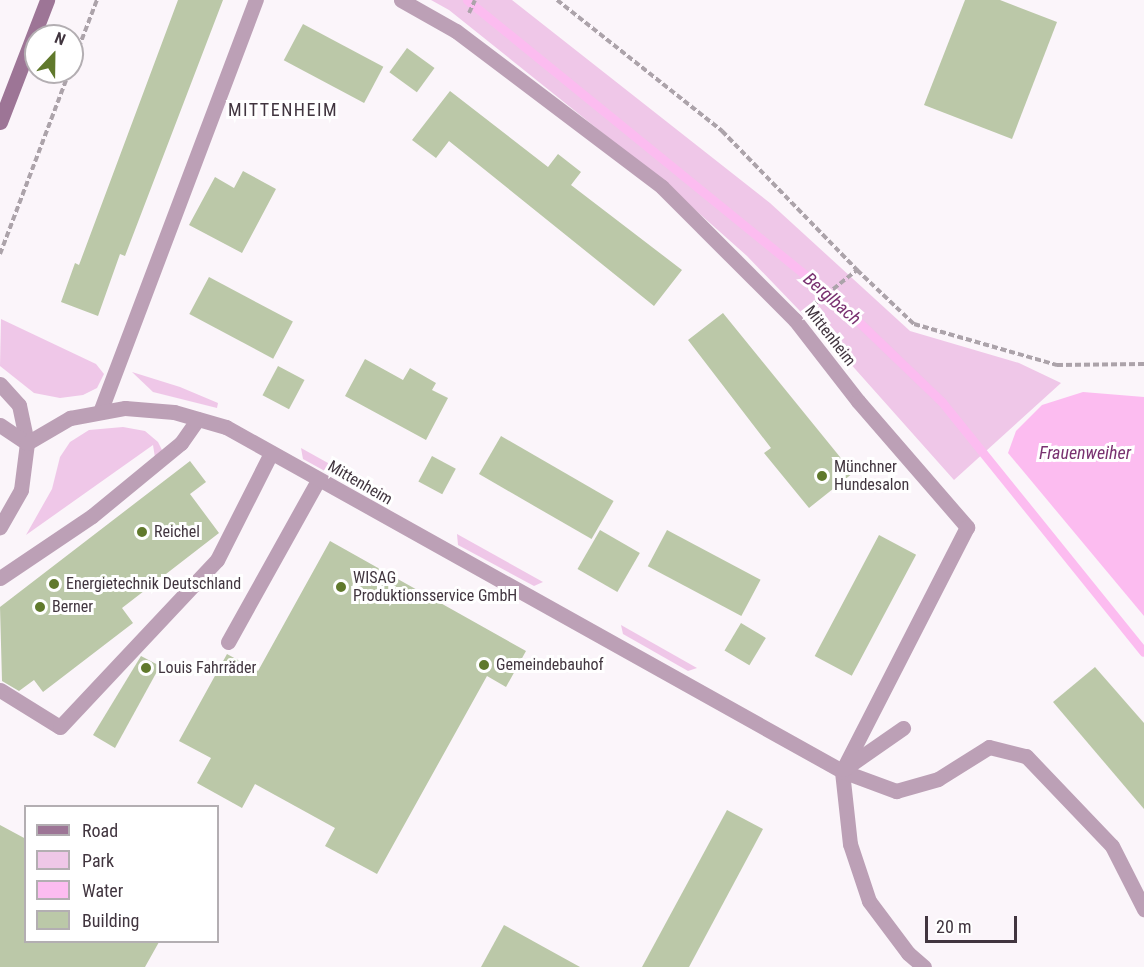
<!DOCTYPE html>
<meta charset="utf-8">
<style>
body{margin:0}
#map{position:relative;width:1144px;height:967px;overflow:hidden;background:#fbf5fa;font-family:"Roboto Condensed",sans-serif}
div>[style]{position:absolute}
.green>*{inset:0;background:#efc7e8}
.water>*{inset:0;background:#fcbcf0}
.stream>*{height:9px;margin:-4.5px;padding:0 4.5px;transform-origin:4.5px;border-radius:4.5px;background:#fcbcf0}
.building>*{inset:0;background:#bbc8a8;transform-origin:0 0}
.path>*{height:4px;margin-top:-2px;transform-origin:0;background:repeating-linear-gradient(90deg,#aca3aa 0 6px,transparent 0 9px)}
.service>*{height:15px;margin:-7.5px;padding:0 7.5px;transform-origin:7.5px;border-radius:7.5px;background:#bca0b6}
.minor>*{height:15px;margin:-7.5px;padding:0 7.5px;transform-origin:7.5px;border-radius:7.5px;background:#bca0b6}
.secondary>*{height:15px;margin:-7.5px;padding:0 7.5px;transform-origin:7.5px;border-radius:7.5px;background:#9d7596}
.dots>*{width:16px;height:16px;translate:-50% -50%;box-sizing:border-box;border:3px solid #fff;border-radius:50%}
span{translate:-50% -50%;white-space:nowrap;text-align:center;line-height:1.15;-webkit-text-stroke:6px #fff;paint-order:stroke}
.street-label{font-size:16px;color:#41353f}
.poi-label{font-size:16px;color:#41353f}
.left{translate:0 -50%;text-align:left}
.neighbourhood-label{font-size:18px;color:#41353f;letter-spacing:1.5px}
.water-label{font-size:18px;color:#793170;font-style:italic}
.legend{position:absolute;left:24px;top:805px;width:195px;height:138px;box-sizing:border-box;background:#fff;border:2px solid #b3aeb2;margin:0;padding:8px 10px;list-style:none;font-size:18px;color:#41353f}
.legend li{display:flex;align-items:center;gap:12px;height:30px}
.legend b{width:30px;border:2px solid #b3aeb2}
.north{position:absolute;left:24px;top:24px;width:60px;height:60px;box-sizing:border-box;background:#fff;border:2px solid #b3aeb2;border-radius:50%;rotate:22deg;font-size:16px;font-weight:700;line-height:24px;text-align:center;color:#41353f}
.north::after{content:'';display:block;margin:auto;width:21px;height:27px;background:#60792c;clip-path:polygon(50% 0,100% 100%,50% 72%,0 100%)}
.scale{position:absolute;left:925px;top:916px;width:92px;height:27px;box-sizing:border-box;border:3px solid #41353f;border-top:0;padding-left:8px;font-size:18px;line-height:21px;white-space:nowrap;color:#41353f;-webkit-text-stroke:4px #fff;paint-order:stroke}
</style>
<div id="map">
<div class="green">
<i style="clip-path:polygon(431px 0,512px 0,770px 203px,910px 331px,1019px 363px,1061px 383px,954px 480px,848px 361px,747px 256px,665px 183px,449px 10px)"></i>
<i style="clip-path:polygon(1px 319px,96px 364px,104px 374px,97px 388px,83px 395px,60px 398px,34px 393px,0 366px)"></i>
<i style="clip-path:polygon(132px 372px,180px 387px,218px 403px,217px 408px,153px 392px)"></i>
<i style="clip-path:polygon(123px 427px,145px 431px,158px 442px,162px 450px,156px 464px,153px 445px,26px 535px,52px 489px,60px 457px,70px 442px,89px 430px)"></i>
<i style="clip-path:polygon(301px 448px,391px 498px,381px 502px,303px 459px)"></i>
<i style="clip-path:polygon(457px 534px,543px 582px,534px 586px,458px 545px)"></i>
<i style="clip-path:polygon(621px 625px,697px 668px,688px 671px,623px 634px)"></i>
</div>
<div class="water">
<i style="clip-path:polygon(1083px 392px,1144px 397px,1144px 616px,1008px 453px,1016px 431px,1042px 405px)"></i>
</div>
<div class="stream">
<i style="left:467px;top:0;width:478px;rotate:39.1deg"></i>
<i style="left:838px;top:302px;width:144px;rotate:43.9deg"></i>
<i style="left:942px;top:402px;width:321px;rotate:51.1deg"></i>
</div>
<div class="building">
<i style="clip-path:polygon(178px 0,223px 0,125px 256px,120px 254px,98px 316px,61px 302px,75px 263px,79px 265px)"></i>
<i style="clip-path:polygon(965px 0,1000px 0,1057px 22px,1012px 139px,924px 105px)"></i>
<i style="left:303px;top:24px;width:91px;height:41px;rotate:28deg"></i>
<i style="left:407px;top:48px;width:34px;height:30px;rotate:36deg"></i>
<i style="clip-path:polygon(450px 91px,548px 167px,558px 154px,581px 172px,571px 185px,682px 270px,654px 306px,449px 141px,436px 158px,412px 140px)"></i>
<i style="clip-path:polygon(243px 171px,276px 189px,242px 253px,189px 225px,215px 177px,234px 188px)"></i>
<i style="left:209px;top:277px;width:95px;height:42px;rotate:28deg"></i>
<i style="clip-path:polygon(723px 313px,853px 473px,809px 508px,764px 453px,771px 448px,688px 340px)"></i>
<i style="clip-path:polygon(365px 359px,403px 380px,410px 368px,436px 383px,432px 390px,448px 398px,426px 440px,345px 396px)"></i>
<i style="left:278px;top:366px;width:30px;height:33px;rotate:28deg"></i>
<i style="left:501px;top:436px;width:130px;height:44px;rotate:30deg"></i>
<i style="left:432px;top:456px;width:27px;height:29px;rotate:28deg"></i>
<i style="clip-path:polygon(190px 461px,206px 482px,190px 494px,219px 533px,122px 608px,133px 623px,43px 692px,34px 680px,19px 691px,2px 681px,0 607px)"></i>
<i style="left:600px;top:530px;width:46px;height:45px;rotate:30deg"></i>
<i style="left:667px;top:530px;width:106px;height:41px;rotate:28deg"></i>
<i style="left:879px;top:535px;width:42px;height:137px;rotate:28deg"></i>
<i style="clip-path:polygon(330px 541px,526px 651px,506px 687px,487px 676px,377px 874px,325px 846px,335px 828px,255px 784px,242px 808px,197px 783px,211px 758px,179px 741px,227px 654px,258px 671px)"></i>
<i style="left:741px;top:623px;width:29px;height:32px;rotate:31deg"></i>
<i style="clip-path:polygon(141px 656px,160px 666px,115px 748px,93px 735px)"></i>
<i style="clip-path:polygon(1095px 667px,1144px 723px,1144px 809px,1053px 702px)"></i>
<i style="clip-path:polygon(727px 810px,763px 829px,689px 967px,642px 967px)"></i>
<i style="clip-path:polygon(0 825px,26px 839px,26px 942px,159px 942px,145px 967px,0 967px)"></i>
<i style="clip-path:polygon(504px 925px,580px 967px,481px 967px)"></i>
</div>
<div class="path">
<i style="left:557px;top:0;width:211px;rotate:38.4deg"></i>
<i style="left:722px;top:131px;width:194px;rotate:45.8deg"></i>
<i style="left:469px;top:13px;width:14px;rotate:-65deg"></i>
<i style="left:72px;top:65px;width:70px;rotate:-69deg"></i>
<i style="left:0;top:254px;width:195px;rotate:-69.2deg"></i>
<i style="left:812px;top:306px;width:58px;rotate:-38.7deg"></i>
<i style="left:857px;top:270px;width:79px;rotate:43.5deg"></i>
<i style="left:914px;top:324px;width:149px;rotate:16deg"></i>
<i style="left:1057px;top:365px;width:87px;rotate:-0.7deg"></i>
</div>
<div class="service">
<i style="left:0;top:578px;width:111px;rotate:-34deg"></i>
<i style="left:92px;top:516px;width:115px;rotate:-39.4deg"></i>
<i style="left:181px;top:443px;width:29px;rotate:-55deg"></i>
<i style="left:228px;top:642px;width:185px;rotate:-60.9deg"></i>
<i style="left:0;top:690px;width:70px;rotate:31.7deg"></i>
<i style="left:60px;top:727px;width:229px;rotate:-46.8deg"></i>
<i style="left:217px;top:560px;width:120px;rotate:-63.2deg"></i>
<i style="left:924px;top:967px;width:21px;rotate:-139deg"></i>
<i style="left:908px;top:953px;width:65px;rotate:-126.9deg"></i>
<i style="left:869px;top:901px;width:60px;rotate:-108.4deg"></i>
<i style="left:850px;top:844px;width:73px;rotate:-96.3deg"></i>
<i style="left:842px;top:771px;width:58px;rotate:20.3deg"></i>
<i style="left:896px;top:791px;width:44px;rotate:-15.9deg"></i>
<i style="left:938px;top:779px;width:60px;rotate:-32.1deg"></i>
<i style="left:989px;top:747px;width:38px;rotate:14deg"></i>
<i style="left:1026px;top:756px;width:124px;rotate:46.3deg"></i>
<i style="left:1112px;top:846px;width:71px;rotate:63.1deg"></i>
</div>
<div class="minor">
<i style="left:401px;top:0;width:63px;rotate:29.4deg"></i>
<i style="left:456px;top:31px;width:258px;rotate:37.1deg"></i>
<i style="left:662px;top:187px;width:188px;rotate:45deg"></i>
<i style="left:795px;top:320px;width:103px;rotate:52.1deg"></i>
<i style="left:858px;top:401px;width:167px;rotate:49.1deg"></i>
<i style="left:967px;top:527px;width:274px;rotate:117.1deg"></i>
<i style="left:0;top:384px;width:28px;rotate:48deg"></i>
<i style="left:19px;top:405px;width:39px;rotate:78deg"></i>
<i style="left:27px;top:443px;width:47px;rotate:97.3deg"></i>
<i style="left:21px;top:490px;width:43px;rotate:119.6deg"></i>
<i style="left:100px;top:412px;width:441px;rotate:-69.3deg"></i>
<i style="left:0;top:425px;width:32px;rotate:34deg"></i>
<i style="left:27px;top:443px;width:50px;rotate:-30.2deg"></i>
<i style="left:70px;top:418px;width:56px;rotate:-10.3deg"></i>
<i style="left:125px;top:408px;width:49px;rotate:4.7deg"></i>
<i style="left:174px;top:412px;width:54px;rotate:16.1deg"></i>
<i style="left:226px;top:427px;width:706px;rotate:29.18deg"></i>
<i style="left:844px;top:769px;width:72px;rotate:-34.8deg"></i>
</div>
<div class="secondary">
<i style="left:0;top:122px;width:131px;rotate:-68.9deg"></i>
</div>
<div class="dots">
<i style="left:822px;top:476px;background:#60792c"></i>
<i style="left:142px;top:532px;background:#60792c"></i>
<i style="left:54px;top:584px;background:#60792c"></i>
<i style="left:341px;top:587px;background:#60792c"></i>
<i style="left:40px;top:607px;background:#60792c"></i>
<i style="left:484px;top:665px;background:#60792c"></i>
<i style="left:146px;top:668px;background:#60792c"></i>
</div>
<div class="street-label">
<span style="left:830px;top:336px;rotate:52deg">Mittenheim</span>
<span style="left:360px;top:483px;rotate:30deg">Mittenheim</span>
</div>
<div class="poi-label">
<span class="left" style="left:834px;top:476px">Münchner<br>Hundesalon</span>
<span class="left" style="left:154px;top:532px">Reichel</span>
<span class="left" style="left:353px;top:587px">WISAG<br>Produktionsservice GmbH</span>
<span class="left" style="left:66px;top:584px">Energietechnik Deutschland</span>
<span class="left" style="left:52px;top:607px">Berner</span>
<span class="left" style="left:496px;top:665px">Gemeindebauhof</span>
<span class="left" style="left:158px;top:668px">Louis Fahrräder</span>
</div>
<div class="neighbourhood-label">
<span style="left:283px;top:110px">MITTENHEIM</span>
</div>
<div class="water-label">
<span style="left:832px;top:299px;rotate:41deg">Berglbach</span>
<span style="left:1085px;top:453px">Frauenweiher</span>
</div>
<ul class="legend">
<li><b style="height:8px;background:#9d7596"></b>Road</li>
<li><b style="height:16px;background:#efc7e8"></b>Park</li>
<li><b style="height:16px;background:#fcbcf0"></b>Water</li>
<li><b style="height:16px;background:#bbc8a8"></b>Building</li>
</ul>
<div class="north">N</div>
<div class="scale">20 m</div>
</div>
